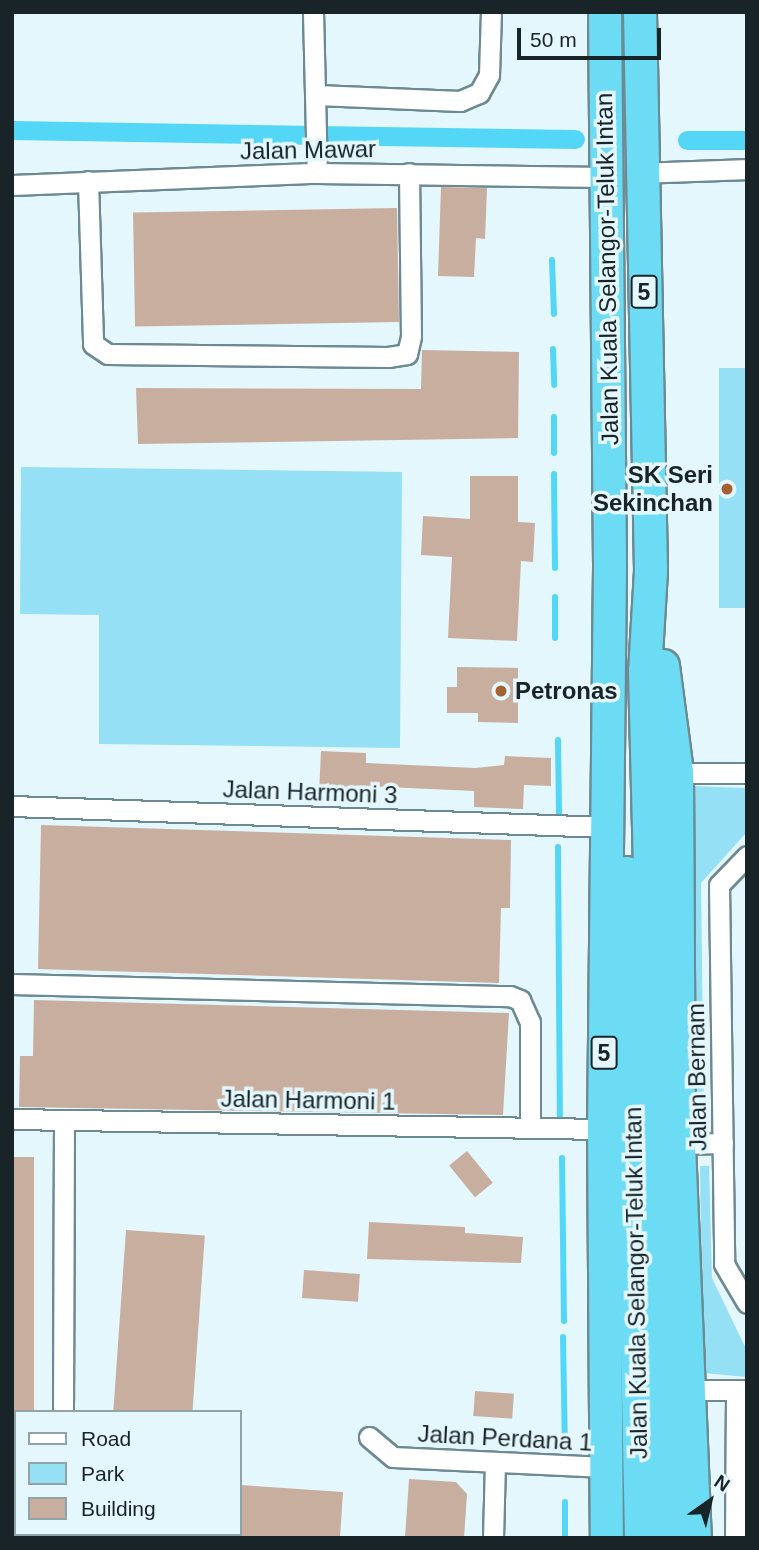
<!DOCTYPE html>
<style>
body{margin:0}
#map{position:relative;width:759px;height:1550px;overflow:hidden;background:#e4f7fc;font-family:Arial,sans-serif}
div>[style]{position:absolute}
.green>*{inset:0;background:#95e0f5;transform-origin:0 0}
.stream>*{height:6px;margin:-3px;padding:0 3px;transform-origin:3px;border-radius:3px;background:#54d7f6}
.canal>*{height:19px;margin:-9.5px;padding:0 9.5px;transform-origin:9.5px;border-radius:9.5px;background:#54d7f6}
.building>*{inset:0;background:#c7ae9f;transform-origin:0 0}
.roads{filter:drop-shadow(2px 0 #6d8a92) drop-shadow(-2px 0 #6d8a92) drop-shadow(0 2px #6d8a92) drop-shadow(0 -2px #6d8a92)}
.minor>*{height:19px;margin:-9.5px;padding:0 9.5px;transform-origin:9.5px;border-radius:9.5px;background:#fff}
.trunk>*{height:32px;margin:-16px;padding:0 16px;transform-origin:16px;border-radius:16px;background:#6cdbf4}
.dots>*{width:19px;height:19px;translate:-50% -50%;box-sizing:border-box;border:4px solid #e4f7fc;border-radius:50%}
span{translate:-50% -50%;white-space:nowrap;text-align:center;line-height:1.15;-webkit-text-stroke:7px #e4f7fc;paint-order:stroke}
.shield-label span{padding:2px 5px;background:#e4f7fc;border:2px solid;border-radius:5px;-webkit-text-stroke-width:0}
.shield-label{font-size:23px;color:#182428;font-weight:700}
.street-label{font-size:24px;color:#182428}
.poi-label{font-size:24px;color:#182428;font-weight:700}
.right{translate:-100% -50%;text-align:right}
.left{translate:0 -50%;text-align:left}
.frame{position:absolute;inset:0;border:14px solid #182428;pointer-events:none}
.legend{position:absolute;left:14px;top:1410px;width:228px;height:126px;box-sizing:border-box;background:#e4f7fc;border:2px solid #92a3a7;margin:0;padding:9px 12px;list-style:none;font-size:21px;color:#182428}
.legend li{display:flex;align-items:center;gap:14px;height:35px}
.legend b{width:35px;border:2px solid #92a3a7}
.north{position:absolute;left:675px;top:1466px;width:70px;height:70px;-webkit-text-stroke:5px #e4f7fc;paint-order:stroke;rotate:34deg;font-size:19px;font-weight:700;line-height:28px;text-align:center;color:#182428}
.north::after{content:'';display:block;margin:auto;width:24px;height:32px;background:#182428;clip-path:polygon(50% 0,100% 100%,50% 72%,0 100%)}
.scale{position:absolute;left:517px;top:28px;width:144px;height:32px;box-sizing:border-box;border:4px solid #182428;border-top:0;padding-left:9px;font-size:21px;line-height:24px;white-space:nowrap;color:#182428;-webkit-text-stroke:5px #e4f7fc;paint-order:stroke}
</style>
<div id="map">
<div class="green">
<i style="left:719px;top:368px;width:28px;height:240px"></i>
<i style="clip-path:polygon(21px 467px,402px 472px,400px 748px,99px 744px,99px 615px,20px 614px)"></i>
<i style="clip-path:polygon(690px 786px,747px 788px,747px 832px,701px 883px,704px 1123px,695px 1114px)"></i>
<i style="clip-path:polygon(700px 1166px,709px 1166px,712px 1278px,747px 1351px,747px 1377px,703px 1373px)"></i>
</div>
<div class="stream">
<i style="left:552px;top:260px;width:54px;rotate:87.9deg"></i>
<i style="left:553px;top:349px;width:36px;rotate:88deg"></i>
<i style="left:554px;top:417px;width:36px;rotate:90deg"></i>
<i style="left:554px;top:474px;width:94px;rotate:89.4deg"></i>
<i style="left:555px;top:597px;width:41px;rotate:90deg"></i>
<i style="left:558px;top:740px;width:74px;rotate:89.2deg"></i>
<i style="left:558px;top:847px;width:269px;rotate:89.6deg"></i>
<i style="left:562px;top:1158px;width:163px;rotate:89.3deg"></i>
<i style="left:563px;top:1337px;width:112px;rotate:89deg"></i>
<i style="left:565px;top:1502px;width:36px;rotate:90deg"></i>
</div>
<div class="canal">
<i style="left:12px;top:130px;width:563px;rotate:0.92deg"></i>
<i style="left:687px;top:140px;width:60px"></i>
</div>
<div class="building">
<i style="clip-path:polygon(441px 187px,487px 188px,485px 239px,476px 238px,474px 277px,438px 276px)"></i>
<i style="left:397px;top:208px;width:114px;height:264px;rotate:89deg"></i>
<i style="clip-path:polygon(422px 350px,519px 352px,518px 438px,138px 444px,136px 388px,421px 389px)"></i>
<i style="clip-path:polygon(470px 476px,518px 476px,518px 522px,535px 523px,533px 562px,521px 561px,517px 641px,448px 638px,452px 557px,421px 555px,423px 516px,470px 519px)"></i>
<i style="clip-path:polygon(457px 667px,518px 668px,518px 723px,478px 722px,478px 713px,447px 713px,447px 687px,457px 687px)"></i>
<i style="clip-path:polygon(321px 751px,366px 753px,366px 763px,475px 768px,504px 765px,505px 756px,551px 758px,551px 786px,524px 785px,523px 809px,474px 807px,474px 791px,365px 786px,365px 796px,319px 794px)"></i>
<i style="clip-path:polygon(41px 825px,511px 840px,510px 908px,501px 908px,499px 983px,38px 969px)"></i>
<i style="clip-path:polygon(34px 1000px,509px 1013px,503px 1115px,19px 1107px,20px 1056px,33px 1056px)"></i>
<i style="left:467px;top:1151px;width:41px;height:23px;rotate:51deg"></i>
<i style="left:12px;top:1157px;width:22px;height:255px"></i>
<i style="clip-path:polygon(369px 1222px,465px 1227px,465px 1233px,523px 1237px,521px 1263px,367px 1259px)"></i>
<i style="left:126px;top:1230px;width:79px;height:182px;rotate:4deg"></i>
<i style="left:304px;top:1270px;width:56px;height:28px;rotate:4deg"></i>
<i style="left:475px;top:1391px;width:39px;height:25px;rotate:4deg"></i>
<i style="clip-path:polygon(409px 1479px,456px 1482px,467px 1494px,464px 1538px,405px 1538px)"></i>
<i style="clip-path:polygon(240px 1485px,343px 1492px,340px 1538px,240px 1538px)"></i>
</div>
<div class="roads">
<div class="minor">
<i style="left:313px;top:12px;width:161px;rotate:88.6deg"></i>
<i style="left:317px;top:95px;width:143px;rotate:2.4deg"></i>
<i style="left:460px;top:101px;width:21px;rotate:-23deg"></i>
<i style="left:479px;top:93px;width:21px;rotate:-61deg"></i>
<i style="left:489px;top:75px;width:63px;rotate:-88.2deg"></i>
<i style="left:640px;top:173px;width:107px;rotate:-2.1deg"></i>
<i style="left:88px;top:181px;width:163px;rotate:88.2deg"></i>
<i style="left:93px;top:344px;width:18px;rotate:34deg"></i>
<i style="left:108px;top:354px;width:280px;rotate:0.6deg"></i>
<i style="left:388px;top:357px;width:19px;rotate:-9deg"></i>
<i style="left:407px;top:354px;width:18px;rotate:-77deg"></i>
<i style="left:411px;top:336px;width:163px;rotate:-90.7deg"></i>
<i style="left:12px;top:185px;width:305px;rotate:-2.3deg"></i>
<i style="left:317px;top:173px;width:288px;rotate:0.8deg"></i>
<i style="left:677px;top:773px;width:70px"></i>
<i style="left:12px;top:806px;width:595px;rotate:2.02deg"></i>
<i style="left:747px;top:856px;width:40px;rotate:134deg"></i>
<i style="left:719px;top:885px;width:379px;rotate:89.2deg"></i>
<i style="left:724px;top:1264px;width:45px;rotate:59.5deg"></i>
<i style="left:12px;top:984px;width:498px;rotate:1.4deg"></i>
<i style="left:510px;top:996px;width:11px;rotate:22deg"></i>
<i style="left:520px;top:1000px;width:24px;rotate:66deg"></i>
<i style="left:530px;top:1022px;width:105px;rotate:90deg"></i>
<i style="left:12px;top:1119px;width:592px;rotate:0.97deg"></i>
<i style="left:679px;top:1144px;width:44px;rotate:-1.3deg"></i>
<i style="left:691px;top:1390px;width:56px"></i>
<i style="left:63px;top:1412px;width:291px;rotate:-89.8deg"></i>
<i style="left:369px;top:1437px;width:31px;rotate:40deg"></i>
<i style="left:393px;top:1457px;width:212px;rotate:2.7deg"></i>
<i style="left:12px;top:1443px;width:4px"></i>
<i style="left:493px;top:1538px;width:76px;rotate:-88.5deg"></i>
<i style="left:735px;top:1538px;width:148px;rotate:-89.6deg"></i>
</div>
<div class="trunk">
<i style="left:605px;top:12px;width:556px;rotate:89.48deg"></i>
<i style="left:610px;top:568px;width:561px;rotate:90.61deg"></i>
<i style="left:604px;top:1129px;width:409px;rotate:89.6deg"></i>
<i style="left:640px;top:12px;width:559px;rotate:88.87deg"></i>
<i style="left:651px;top:571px;width:100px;rotate:93.4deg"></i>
<i style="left:645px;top:671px;width:867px;rotate:88.55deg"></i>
<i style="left:663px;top:666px;width:108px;rotate:82.5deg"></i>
<i style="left:677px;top:773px;width:371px;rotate:89.7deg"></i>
<i style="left:679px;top:1144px;width:394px;rotate:87.7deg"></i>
<i style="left:627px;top:873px;width:665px;rotate:88.79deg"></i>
</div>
</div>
<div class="dots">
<i style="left:727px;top:489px;background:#a56132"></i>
<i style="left:501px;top:691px;background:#a56132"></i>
</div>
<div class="shield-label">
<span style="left:644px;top:292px">5</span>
<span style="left:604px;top:1053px">5</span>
</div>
<div class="street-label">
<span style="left:308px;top:150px;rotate:-1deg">Jalan Mawar</span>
<span style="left:607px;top:269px;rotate:-91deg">Jalan Kuala Selangor-Teluk Intan</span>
<span style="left:310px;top:792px;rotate:2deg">Jalan Harmoni 3</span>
<span style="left:697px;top:1077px;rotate:-91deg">Jalan Bernam</span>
<span style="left:308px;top:1100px;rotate:1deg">Jalan Harmoni 1</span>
<span style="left:636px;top:1283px;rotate:-91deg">Jalan Kuala Selangor-Teluk Intan</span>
<span style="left:505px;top:1438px;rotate:3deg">Jalan Perdana 1</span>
</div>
<div class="poi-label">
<span class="right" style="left:713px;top:489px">SK Seri<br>Sekinchan</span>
<span class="left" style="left:515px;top:691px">Petronas</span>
</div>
<div class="frame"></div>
<ul class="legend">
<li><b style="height:9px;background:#fff"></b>Road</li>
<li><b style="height:19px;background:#95e0f5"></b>Park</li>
<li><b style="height:19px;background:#c7ae9f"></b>Building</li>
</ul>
<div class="north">N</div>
<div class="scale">50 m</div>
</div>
